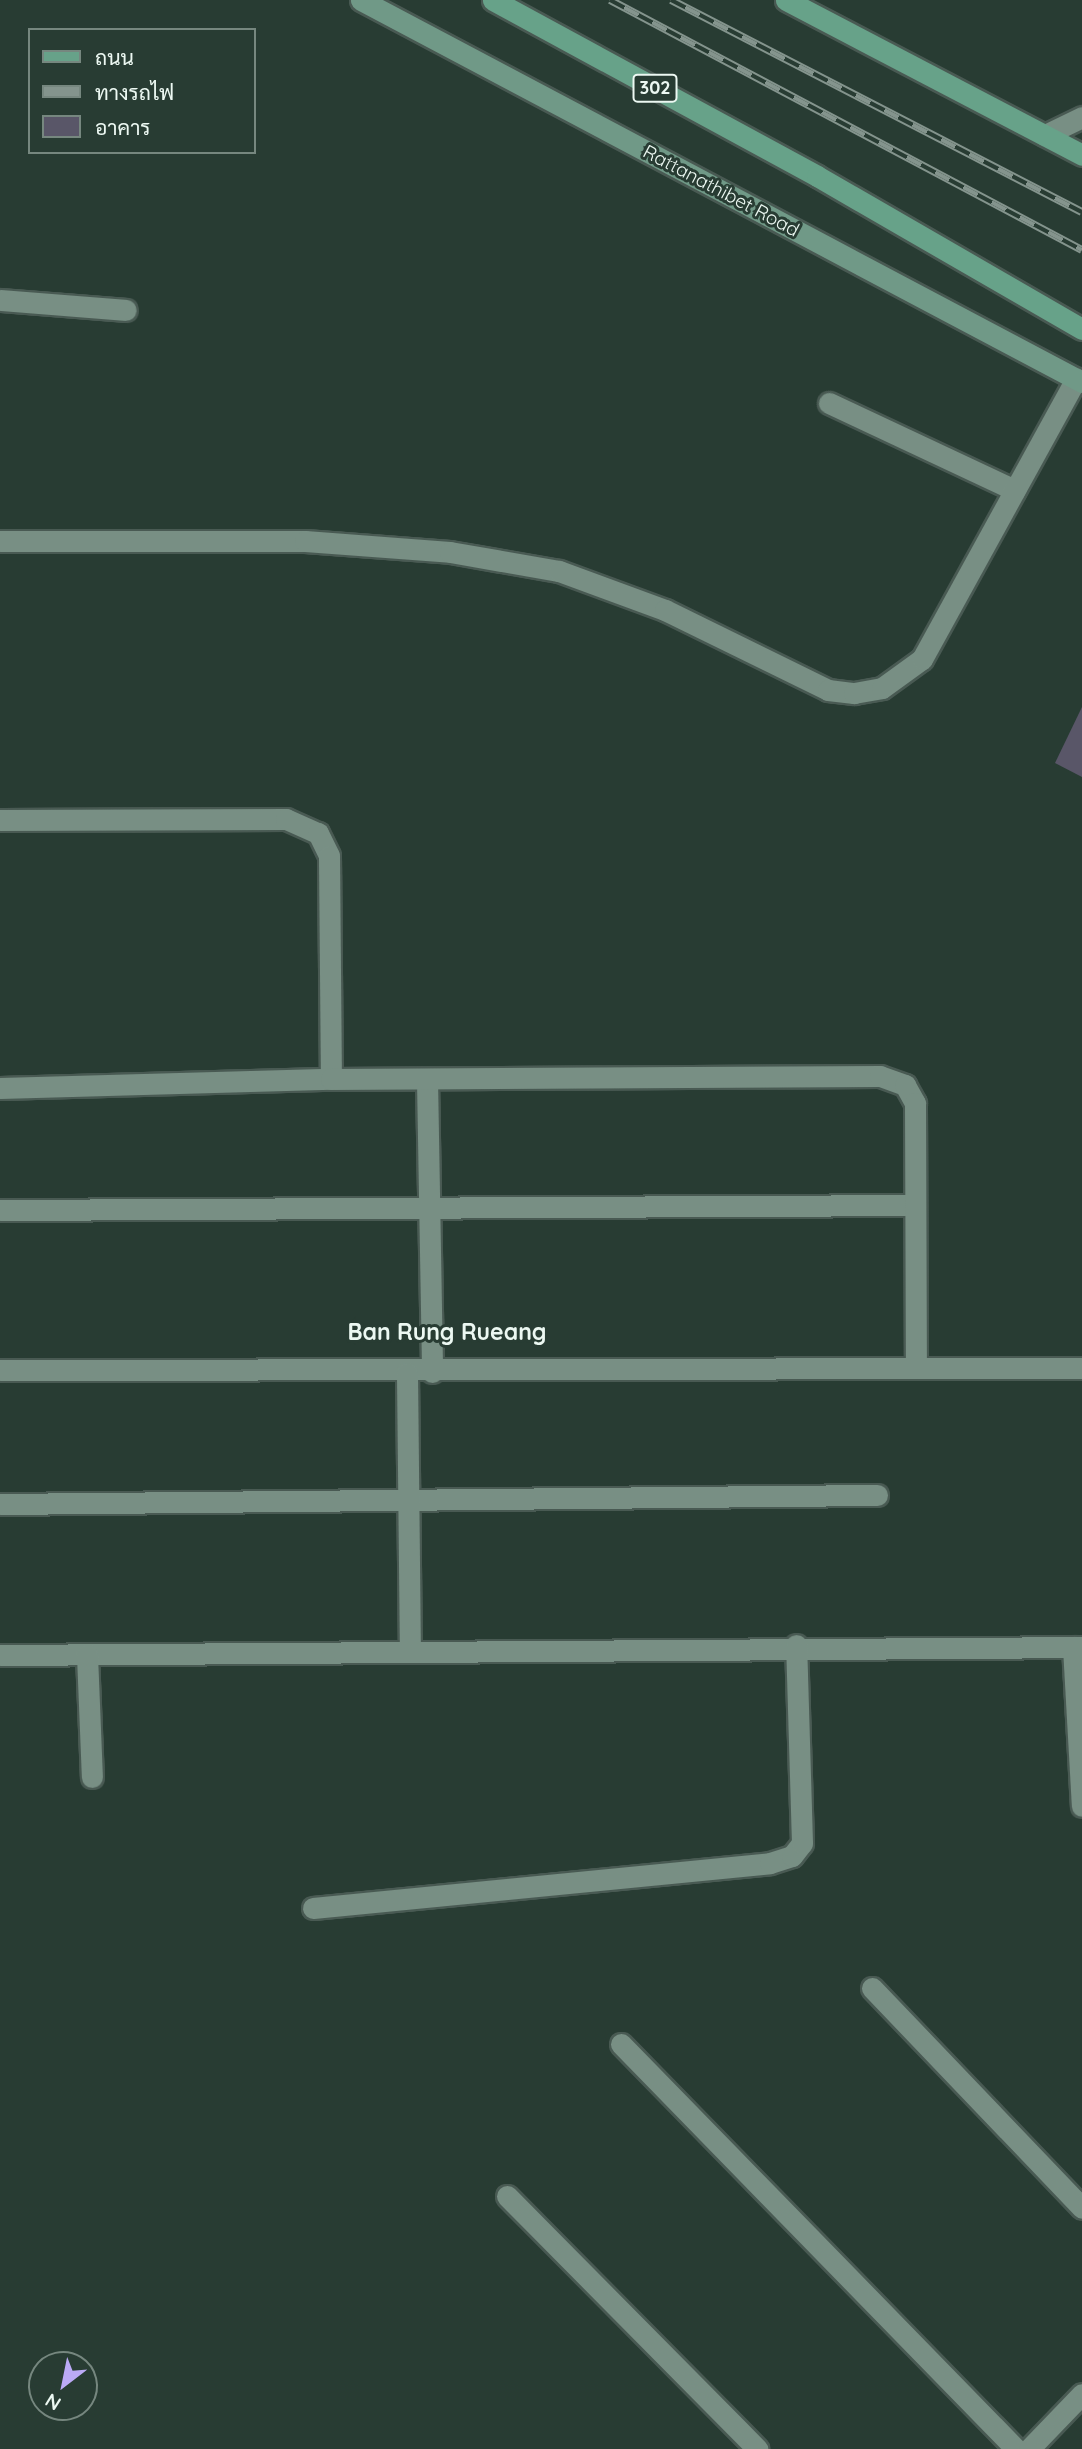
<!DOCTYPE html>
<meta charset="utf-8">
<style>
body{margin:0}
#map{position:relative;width:1082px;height:2449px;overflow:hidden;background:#283c33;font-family:Quicksand,Sarabun,sans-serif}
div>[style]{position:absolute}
.building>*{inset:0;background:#595668}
.roads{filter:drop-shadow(2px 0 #495a53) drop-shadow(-2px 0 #495a53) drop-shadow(0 2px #495a53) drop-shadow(0 -2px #495a53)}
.service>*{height:21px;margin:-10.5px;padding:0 10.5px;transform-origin:10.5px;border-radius:10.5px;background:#788f84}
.minor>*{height:21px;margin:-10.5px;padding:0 10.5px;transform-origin:10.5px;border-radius:10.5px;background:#788f84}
.secondary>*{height:21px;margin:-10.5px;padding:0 10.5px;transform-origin:10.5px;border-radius:10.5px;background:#709987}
.primary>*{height:21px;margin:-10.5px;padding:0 10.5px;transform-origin:10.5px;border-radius:10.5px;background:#67a289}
.rail>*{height:8px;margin-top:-4px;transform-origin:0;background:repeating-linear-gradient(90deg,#283c33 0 16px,#84948d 0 32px);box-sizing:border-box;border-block:2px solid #84948d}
span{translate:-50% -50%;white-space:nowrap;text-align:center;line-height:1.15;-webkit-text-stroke:6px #283c33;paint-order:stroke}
.shield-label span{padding:2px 5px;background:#283c33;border:2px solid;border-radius:5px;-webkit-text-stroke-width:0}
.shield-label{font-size:18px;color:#ecf8f2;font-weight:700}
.street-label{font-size:19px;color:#ecf8f2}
.quarter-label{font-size:23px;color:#ecf8f2;font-weight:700}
.legend{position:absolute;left:28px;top:28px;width:228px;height:126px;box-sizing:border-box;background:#283c33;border:2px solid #76877f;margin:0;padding:9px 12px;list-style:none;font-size:21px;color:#ecf8f2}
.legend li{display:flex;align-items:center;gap:14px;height:35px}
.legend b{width:35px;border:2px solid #76877f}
.north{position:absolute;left:28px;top:2351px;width:70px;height:70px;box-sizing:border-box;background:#283c33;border:2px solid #76877f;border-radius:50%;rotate:212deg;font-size:19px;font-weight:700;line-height:28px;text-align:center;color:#ecf8f2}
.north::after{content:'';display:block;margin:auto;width:24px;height:32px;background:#bbaaf6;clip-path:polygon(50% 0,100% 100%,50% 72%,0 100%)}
</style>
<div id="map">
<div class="building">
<i style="clip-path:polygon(1082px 707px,1082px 777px,1055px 763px)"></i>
</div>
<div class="roads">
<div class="service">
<i style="left:1045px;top:135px;width:41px;rotate:-25.9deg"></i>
<i style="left:0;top:300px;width:126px;rotate:4.5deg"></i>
<i style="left:829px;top:403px;width:205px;rotate:25.1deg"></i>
<i style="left:0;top:541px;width:305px"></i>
<i style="left:305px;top:541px;width:145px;rotate:4.3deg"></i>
<i style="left:450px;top:552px;width:111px;rotate:9.9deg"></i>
<i style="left:559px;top:571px;width:113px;rotate:20.2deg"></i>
<i style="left:665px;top:610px;width:182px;rotate:26.1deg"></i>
<i style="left:828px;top:690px;width:26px;rotate:7deg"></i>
<i style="left:854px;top:693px;width:28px;rotate:-10deg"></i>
<i style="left:882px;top:688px;width:49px;rotate:-35.9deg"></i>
<i style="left:922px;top:659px;width:320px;rotate:-61.2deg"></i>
<i style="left:427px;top:1079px;width:293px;rotate:89deg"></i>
<i style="left:0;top:1210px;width:915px;rotate:-0.31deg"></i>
<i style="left:0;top:1504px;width:877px;rotate:-0.59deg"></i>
</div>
<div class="minor">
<i style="left:0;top:820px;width:286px;rotate:-0.2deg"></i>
<i style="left:286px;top:819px;width:35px;rotate:24deg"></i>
<i style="left:318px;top:833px;width:25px;rotate:64deg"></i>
<i style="left:329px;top:856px;width:223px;rotate:89.5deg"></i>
<i style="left:0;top:1088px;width:331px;rotate:-1.6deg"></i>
<i style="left:331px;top:1079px;width:549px;rotate:-0.31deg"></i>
<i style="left:880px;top:1076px;width:27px;rotate:20deg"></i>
<i style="left:905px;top:1085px;width:21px;rotate:61deg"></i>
<i style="left:915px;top:1103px;width:265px;rotate:89.8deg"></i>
<i style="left:0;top:1370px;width:1082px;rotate:-0.11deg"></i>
<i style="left:407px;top:1373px;width:276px;rotate:89.4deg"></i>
<i style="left:1073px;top:1647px;width:159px;rotate:86.8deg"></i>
<i style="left:0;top:1655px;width:1082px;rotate:-0.42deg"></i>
<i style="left:87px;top:1655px;width:122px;rotate:87.7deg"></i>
<i style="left:313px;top:1908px;width:459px;rotate:-5.6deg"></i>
<i style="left:770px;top:1863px;width:23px;rotate:-18deg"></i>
<i style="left:792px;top:1856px;width:16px;rotate:-52deg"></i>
<i style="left:802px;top:1843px;width:198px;rotate:-91.7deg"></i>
<i style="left:872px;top:1988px;width:304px;rotate:46.3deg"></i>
<i style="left:621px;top:2044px;width:566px;rotate:45.72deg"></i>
<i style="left:507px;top:2196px;width:356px;rotate:45.3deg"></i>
<i style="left:1029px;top:2449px;width:76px;rotate:-46.1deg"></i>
</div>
<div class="secondary">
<i style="left:361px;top:0;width:816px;rotate:27.92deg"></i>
</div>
<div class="primary">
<i style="left:493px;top:0;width:369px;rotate:28.5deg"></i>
<i style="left:817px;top:176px;width:306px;rotate:30deg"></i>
<i style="left:786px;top:0;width:334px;rotate:27.6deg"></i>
</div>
</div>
<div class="rail">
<i style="left:610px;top:0;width:534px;rotate:27.91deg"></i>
<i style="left:671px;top:0;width:462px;rotate:27.3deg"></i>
</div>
<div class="shield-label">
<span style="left:655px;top:88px">302</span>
</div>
<div class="street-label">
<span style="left:721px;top:191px;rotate:28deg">Rattanathibet Road</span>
</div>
<div class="quarter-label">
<span style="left:447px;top:1332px">Ban Rung Rueang</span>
</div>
<ul class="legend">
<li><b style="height:9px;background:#67a289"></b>ถนน</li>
<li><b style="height:9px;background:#84948d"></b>ทางรถไฟ</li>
<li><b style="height:19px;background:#595668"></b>อาคาร</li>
</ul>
<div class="north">N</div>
</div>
